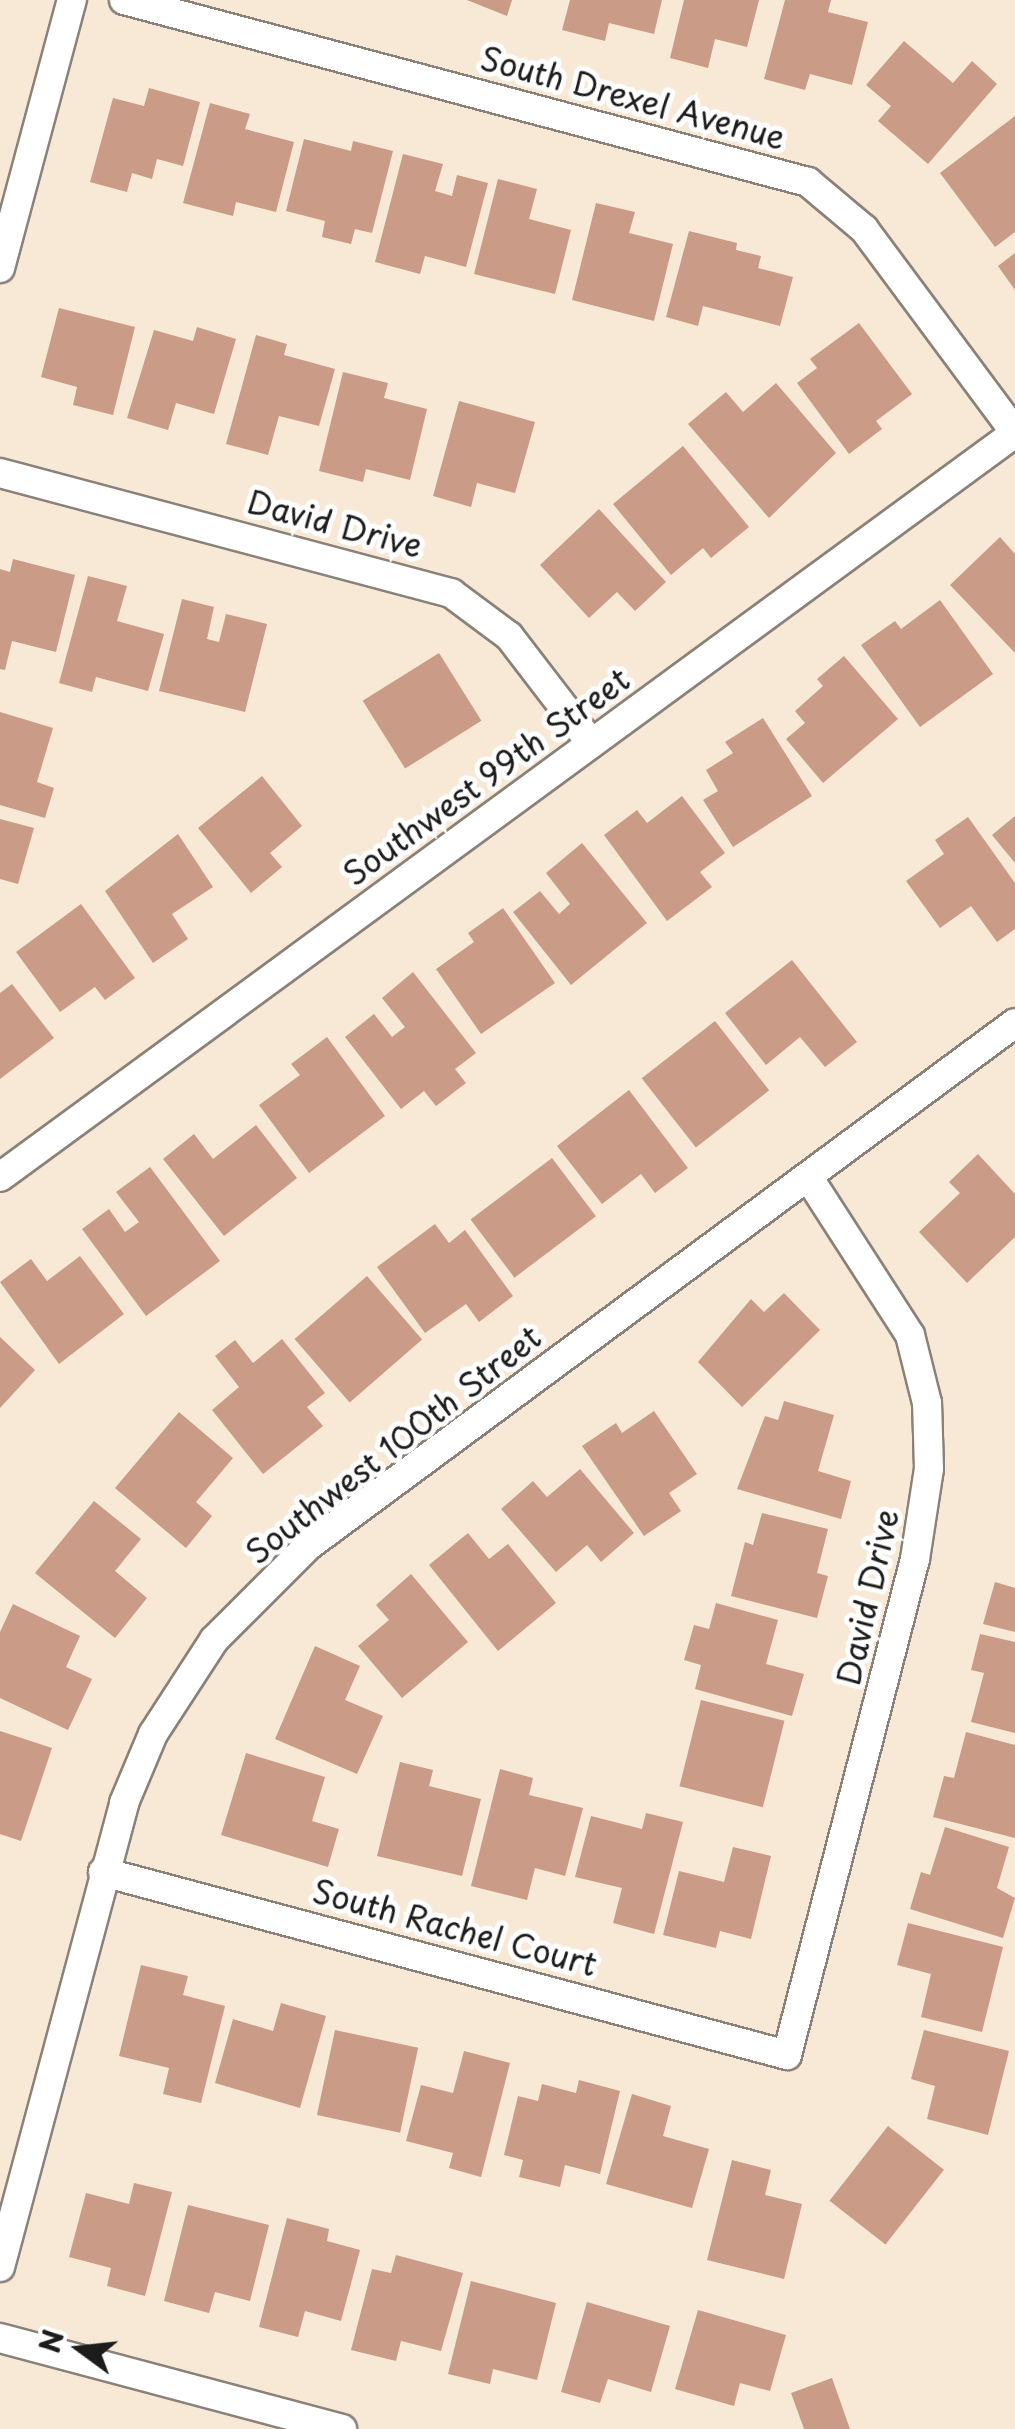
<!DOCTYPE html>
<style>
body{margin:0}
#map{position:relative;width:1015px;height:2429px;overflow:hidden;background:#f7e9d6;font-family:"Playpen Sans",sans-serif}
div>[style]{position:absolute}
.building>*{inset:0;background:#ca9b86;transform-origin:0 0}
.roads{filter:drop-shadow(2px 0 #8a8279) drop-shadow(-2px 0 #8a8279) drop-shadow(0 2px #8a8279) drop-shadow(0 -2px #8a8279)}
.minor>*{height:28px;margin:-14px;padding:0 14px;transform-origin:14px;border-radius:14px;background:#fff}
span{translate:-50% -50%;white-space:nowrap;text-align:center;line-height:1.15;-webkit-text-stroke:10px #fff;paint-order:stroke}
.street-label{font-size:32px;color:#1c1c1c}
.north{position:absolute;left:30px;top:2299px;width:100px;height:100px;-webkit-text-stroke:8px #fff;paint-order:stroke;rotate:285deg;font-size:28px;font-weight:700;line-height:40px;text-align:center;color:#1c1c1c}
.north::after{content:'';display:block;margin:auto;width:35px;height:45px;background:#1c1c1c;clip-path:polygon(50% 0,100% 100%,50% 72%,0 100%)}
</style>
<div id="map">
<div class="building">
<i style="clip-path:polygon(467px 0,512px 0,507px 16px)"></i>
<i style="clip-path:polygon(570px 0,662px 0,654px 34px,609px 23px,605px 41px,562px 30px)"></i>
<i style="clip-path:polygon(684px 0,759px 0,747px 47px,715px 39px,708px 68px,670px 58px)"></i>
<i style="clip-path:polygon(785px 0,831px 0,828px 12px,868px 22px,852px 85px,810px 74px,805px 90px,764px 79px)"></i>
<i style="clip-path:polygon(904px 41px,953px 83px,972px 61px,997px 84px,928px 164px,878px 121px,891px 106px,866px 85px)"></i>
<i style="clip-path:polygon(149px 88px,200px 102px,183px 166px,157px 159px,152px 179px,132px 173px,127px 192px,90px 182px,113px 98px,144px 106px)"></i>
<i style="clip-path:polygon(210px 103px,250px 114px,245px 129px,294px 142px,276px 212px,236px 202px,233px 216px,183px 203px)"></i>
<i style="clip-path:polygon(1015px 116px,1015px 232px,995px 247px,940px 173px)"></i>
<i style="clip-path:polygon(304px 139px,351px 151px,353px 141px,393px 151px,372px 233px,355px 229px,351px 244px,322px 237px,325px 221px,286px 211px)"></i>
<i style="clip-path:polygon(403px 154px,443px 164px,435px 191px,452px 196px,457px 175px,488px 183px,466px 267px,425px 256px,420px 274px,375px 262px)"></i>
<i style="clip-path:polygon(498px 179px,537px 189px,529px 219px,571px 230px,555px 294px,474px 274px)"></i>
<i style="clip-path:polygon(596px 203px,635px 212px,629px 233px,673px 244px,654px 321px,572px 300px)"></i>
<i style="clip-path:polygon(689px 231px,737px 243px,736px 250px,761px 256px,758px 268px,793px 277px,780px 326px,703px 306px,698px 326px,666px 317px)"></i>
<i style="clip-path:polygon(1015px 253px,1015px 290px,998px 266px)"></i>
<i style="clip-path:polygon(59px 308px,135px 327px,113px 415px,73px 405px,77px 387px,41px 377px)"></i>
<i style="clip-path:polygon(859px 323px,912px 394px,876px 421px,882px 429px,849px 454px,797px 383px,817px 368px,810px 359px)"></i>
<i style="clip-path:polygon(197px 327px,236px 339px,214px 414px,176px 403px,168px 430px,127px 418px,154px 330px,193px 341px)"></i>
<i style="clip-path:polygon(256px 335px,287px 344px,284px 355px,335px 369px,319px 426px,279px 416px,268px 455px,226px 444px)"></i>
<i style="clip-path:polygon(343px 372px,388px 383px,384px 398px,427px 409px,410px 480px,366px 469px,363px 482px,319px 471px)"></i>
<i style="clip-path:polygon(776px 383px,836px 453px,769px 518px,688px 424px,726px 392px,743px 412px)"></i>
<i style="clip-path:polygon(459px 401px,535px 422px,515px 493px,477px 483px,471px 507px,433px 496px)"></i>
<i style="clip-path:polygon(683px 446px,749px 527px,711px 558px,703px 548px,671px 575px,613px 504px)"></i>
<i style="clip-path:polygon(599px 509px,666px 582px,635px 611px,617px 592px,589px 618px,540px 565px)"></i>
<i style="clip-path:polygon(1000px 537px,1015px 554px,1015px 653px,950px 585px)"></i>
<i style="clip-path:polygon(13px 559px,75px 575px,56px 652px,12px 641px,5px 670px,0 669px,0 569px,10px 572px)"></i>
<i style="clip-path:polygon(88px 576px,127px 586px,117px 621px,164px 634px,148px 691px,96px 677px,92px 692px,59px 683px)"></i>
<i style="clip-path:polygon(182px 599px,214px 607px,207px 639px,219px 642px,226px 614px,267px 624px,245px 712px,159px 691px)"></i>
<i style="clip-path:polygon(940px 600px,993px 674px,920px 727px,861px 645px,895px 621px,901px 629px)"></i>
<i style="left:439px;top:653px;width:80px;height:90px;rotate:58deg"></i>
<i style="clip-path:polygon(844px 656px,898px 719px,823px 783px,786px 739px,805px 723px,795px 711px,823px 686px,817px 679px)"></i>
<i style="clip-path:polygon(0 712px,53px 728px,37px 782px,54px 788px,45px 818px,0 805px)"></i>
<i style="clip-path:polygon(763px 718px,812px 796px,733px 847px,703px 800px,718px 791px,706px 770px,733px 753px,725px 742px)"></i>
<i style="clip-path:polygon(262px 776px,302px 826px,270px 853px,282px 867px,251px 893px,198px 828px)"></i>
<i style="clip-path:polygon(682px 796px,725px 853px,700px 872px,712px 887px,667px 921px,604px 835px,637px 810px,647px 823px)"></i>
<i style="clip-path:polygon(1015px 816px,1015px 863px,992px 835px)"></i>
<i style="clip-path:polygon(968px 817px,1015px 883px,1015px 929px,997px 942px,971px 906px,940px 928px,906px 881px,944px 854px,935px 840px)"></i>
<i style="clip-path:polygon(0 819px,34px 828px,18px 884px,0 879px)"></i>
<i style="clip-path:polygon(178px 834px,213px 887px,172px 914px,188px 939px,153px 963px,105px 891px)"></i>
<i style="clip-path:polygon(582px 843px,647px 923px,571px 985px,513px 912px,540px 891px,559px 914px,570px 904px,546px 873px)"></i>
<i style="clip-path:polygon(81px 904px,135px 978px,105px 1000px,95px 987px,60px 1012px,16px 952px)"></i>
<i style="clip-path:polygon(503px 908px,555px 983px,481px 1034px,436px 969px,474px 942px,468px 933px)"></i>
<i style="clip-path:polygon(792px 960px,857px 1042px,825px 1067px,800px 1037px,766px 1065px,725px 1013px)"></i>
<i style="clip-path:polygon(413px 972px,476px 1053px,455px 1069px,466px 1083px,436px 1106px,424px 1091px,401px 1109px,345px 1037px,374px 1014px,392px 1037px,405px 1027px,382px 998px)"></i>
<i style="clip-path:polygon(12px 984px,54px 1038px,0 1079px,0 993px)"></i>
<i style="left:715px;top:1021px;width:88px;height:93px;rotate:52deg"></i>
<i style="clip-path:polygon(327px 1037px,385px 1116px,309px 1173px,259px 1105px,300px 1075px,291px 1064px)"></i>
<i style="clip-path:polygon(629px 1090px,688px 1168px,655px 1193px,641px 1174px,602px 1204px,557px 1146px)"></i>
<i style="clip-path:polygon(256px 1125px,297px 1178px,224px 1236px,163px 1159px,194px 1134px,213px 1159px)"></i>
<i style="clip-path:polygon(978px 1154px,1015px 1194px,1015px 1237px,967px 1283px,919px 1232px,960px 1193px,949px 1182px)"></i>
<i style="left:552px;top:1158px;width:73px;height:102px;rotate:53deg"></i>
<i style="clip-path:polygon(150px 1167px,220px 1261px,146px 1316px,82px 1229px,109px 1209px,125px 1232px,139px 1222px,116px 1192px)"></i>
<i style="clip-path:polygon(435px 1224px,449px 1243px,465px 1230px,513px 1296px,479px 1322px,466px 1304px,425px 1333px,377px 1267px)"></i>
<i style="clip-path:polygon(80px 1256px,124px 1314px,59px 1364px,0 1282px,31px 1259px,47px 1281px)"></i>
<i style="left:367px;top:1276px;width:84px;height:96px;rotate:49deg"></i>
<i style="clip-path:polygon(784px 1293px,820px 1330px,742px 1407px,698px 1362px,751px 1299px,764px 1312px)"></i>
<i style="clip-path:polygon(0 1337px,35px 1370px,0 1408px)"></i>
<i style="clip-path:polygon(282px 1339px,325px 1393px,307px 1407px,323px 1426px,263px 1474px,212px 1410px,239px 1387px,215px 1356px,235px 1340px,253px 1363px)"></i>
<i style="clip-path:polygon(784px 1401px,834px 1415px,818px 1471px,851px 1481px,841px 1519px,737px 1489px,765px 1416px,778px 1420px)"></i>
<i style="clip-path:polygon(654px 1411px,697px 1474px,669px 1493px,681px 1511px,644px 1536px,582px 1446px,616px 1423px,622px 1433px)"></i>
<i style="clip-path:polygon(179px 1412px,233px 1458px,196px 1502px,212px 1516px,186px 1548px,115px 1488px)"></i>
<i style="clip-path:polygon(580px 1469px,634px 1533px,601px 1562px,587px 1545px,556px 1572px,501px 1509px,533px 1481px,547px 1497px)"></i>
<i style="clip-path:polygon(94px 1501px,141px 1539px,115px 1571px,147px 1598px,115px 1638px,35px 1573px)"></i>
<i style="clip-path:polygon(762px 1513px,828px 1529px,817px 1573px,828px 1576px,817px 1618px,731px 1596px,745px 1542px,753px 1545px)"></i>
<i style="clip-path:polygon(468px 1533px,489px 1559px,508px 1544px,556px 1603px,498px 1651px,429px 1565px)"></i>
<i style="clip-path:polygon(411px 1574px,468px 1642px,402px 1698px,358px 1646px,389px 1620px,376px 1605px)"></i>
<i style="clip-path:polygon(995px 1582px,1015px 1588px,1015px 1632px,983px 1624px)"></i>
<i style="clip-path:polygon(716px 1603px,778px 1620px,766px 1664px,804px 1674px,792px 1716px,695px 1689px,701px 1665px,684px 1660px,694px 1625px,709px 1629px)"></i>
<i style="clip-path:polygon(13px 1604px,80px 1636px,66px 1667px,92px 1679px,68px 1730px,0 1698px,0 1632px)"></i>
<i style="clip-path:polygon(980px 1634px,1015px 1642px,1015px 1733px,971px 1722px,984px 1673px,971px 1670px)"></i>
<i style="clip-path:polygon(315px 1646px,360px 1666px,345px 1700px,383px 1716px,357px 1774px,275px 1739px)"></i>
<i style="left:701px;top:1700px;width:86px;height:89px;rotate:14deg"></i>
<i style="clip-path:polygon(0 1731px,52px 1748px,21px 1841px,0 1834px)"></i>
<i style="clip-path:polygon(966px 1732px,1015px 1745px,1015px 1838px,933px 1817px,944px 1776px,954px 1778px)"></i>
<i style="clip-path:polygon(246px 1753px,325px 1777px,312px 1821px,339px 1829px,328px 1867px,221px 1835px)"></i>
<i style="clip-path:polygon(400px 1762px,433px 1770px,429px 1786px,481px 1799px,462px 1876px,377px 1856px)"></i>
<i style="clip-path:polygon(500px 1769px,533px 1778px,529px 1795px,583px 1808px,565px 1876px,535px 1868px,527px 1900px,471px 1886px)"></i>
<i style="clip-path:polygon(646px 1813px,683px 1822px,654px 1934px,613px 1923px,622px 1888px,575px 1877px,591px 1816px,642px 1829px)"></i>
<i style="clip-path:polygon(945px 1827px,1009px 1847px,997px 1888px,1015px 1898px,1003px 1938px,910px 1909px,921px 1872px,930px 1875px)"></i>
<i style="clip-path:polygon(733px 1847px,771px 1856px,751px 1939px,720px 1931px,716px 1948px,663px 1935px,679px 1871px,724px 1882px)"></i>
<i style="clip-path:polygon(908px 1923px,1003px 1947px,982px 2032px,921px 2017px,931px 1974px,897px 1965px)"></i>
<i style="clip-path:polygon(141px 1965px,188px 1976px,183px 1995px,225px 2006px,201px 2103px,163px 2094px,169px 2068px,119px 2056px)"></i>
<i style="clip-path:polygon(281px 2003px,326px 2016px,300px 2108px,215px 2083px,233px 2019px,273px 2031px)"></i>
<i style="left:335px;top:2030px;width:85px;height:87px;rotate:12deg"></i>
<i style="clip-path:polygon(924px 2030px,1009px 2051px,988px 2135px,927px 2119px,935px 2086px,911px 2079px)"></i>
<i style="clip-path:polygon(464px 2051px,510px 2063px,481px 2177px,449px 2168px,453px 2153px,406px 2141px,421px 2085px,453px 2093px)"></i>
<i style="clip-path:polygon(579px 2080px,620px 2091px,600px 2174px,565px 2165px,560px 2187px,519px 2177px,523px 2160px,504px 2155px,518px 2096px,538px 2101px,542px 2084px,576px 2093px)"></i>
<i style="clip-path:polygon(632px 2094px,671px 2106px,663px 2136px,709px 2149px,692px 2208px,606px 2184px)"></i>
<i style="left:888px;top:2126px;width:71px;height:95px;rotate:38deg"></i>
<i style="clip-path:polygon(732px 2160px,771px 2170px,765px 2195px,802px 2204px,784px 2279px,707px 2260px)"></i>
<i style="clip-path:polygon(134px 2183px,172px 2192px,145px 2296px,107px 2286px,111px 2268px,69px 2257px,86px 2193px,129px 2204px)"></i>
<i style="clip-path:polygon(188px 2205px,269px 2225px,250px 2301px,215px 2292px,209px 2313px,164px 2301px)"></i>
<i style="clip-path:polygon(287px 2218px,329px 2229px,327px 2241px,360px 2250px,341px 2321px,305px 2311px,298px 2337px,259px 2327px)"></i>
<i style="clip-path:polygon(396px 2255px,463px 2273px,441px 2351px,401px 2341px,396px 2361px,351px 2350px,372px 2269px,391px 2273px)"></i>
<i style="clip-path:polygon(471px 2281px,556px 2303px,537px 2380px,493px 2369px,490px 2384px,448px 2374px)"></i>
<i style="clip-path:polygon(587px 2302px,670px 2326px,651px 2392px,608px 2379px,600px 2403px,561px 2392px)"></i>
<i style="clip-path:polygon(698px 2310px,786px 2335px,770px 2391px,740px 2383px,734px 2406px,675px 2389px)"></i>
<i style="clip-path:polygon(832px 2378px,850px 2429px,804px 2429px,791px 2393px)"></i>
</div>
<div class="roads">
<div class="minor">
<i style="left:124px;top:0;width:708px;rotate:14.9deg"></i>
<i style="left:808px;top:182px;width:73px;rotate:40deg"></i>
<i style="left:864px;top:229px;width:253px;rotate:53.4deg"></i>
<i style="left:0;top:268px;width:278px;rotate:-75deg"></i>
<i style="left:0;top:473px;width:467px;rotate:14.9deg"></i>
<i style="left:451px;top:593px;width:72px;rotate:36.6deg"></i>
<i style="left:509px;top:636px;width:135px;rotate:52.5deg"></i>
<i style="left:0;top:1177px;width:1258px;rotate:-36.24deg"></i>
<i style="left:103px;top:1872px;width:708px;rotate:14.98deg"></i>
<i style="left:787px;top:2055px;width:512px;rotate:-75.53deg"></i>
<i style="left:915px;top:1559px;width:91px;rotate:-81.2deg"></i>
<i style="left:929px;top:1469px;width:66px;rotate:-91.7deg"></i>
<i style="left:927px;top:1403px;width:70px;rotate:-104deg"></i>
<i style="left:910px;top:1335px;width:188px;rotate:-122.8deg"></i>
<i style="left:0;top:2267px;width:480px;rotate:-75deg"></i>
<i style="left:124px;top:1803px;width:75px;rotate:-67.2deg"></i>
<i style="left:153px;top:1734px;width:112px;rotate:-57deg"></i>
<i style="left:214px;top:1640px;width:133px;rotate:-45deg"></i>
<i style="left:308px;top:1546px;width:879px;rotate:-36.49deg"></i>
<i style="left:0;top:2338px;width:354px;rotate:14.9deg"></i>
</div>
</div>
<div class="street-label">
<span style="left:633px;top:97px;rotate:15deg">South Drexel Avenue</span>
<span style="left:335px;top:523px;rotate:15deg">David Drive</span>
<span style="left:486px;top:776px;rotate:-36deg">Southwest 99th Street</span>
<span style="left:393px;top:1444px;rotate:-38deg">Southwest 100th Street</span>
<span style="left:867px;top:1597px;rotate:-77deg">David Drive</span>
<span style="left:455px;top:1927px;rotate:15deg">South Rachel Court</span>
</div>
<div class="north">N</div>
</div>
